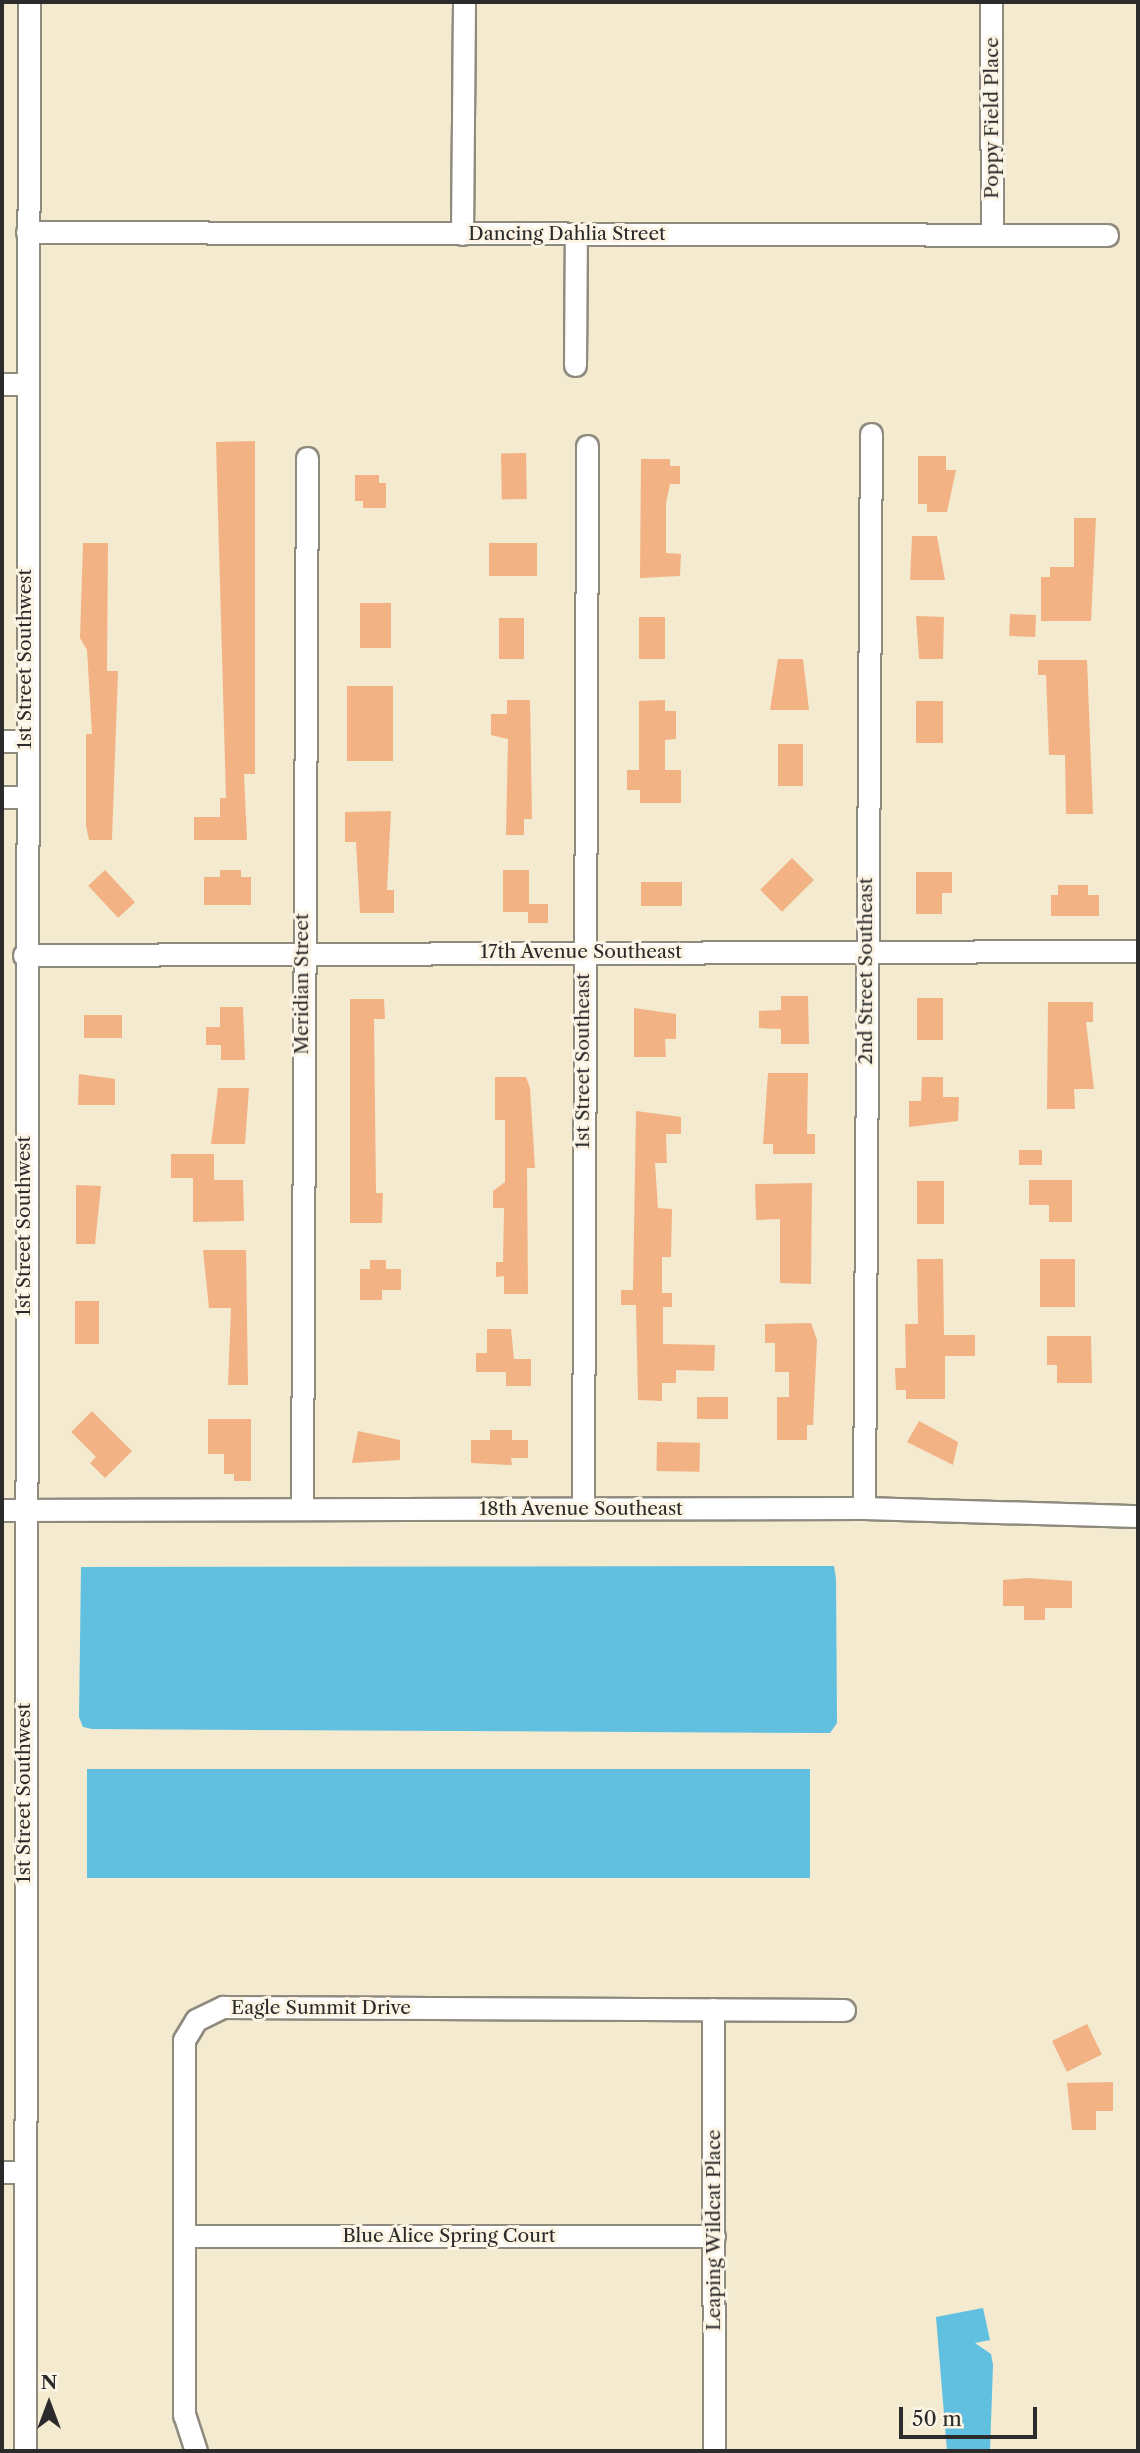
<!DOCTYPE html>
<style>
body{margin:0}
#map{position:relative;width:1140px;height:2453px;overflow:hidden;background:#f3ead0;font-family:"Libre Caslon Text",serif}
div>[style]{position:absolute}
.water>*{inset:0;background:#61bfdf;transform-origin:0 0}
.building>*{inset:0;background:#f3b284;transform-origin:0 0}
.roads{filter:drop-shadow(2px 0 #8f8a7e) drop-shadow(-2px 0 #8f8a7e) drop-shadow(0 2px #8f8a7e) drop-shadow(0 -2px #8f8a7e)}
.minor>*{height:21px;margin:-10.5px;padding:0 10.5px;transform-origin:10.5px;border-radius:10.5px;background:#fff}
span{translate:-50% -50%;white-space:nowrap;text-align:center;line-height:1.15;-webkit-text-stroke:6px #fcf5e5;paint-order:stroke}
.street-label{font-size:19px;color:#2b2b2b}
.frame{position:absolute;inset:0;border:4px solid #2b2b2b;pointer-events:none}
.north{position:absolute;left:14px;top:2369px;width:70px;height:70px;-webkit-text-stroke:5px #fcf5e5;paint-order:stroke;rotate:0deg;font-size:19px;font-weight:700;line-height:28px;text-align:center;color:#2b2b2b}
.north::after{content:'';display:block;margin:auto;width:24px;height:32px;background:#2b2b2b;clip-path:polygon(50% 0,100% 100%,50% 72%,0 100%)}
.scale{position:absolute;left:899px;top:2407px;width:138px;height:32px;box-sizing:border-box;border:4px solid #2b2b2b;border-top:0;padding-left:9px;font-size:21px;line-height:24px;white-space:nowrap;color:#2b2b2b;-webkit-text-stroke:5px #fcf5e5;paint-order:stroke}
</style>
<div id="map">
<div class="water">
<i style="clip-path:polygon(826px 1566px,834px 1566px,836px 1579px,837px 1723px,830px 1733px,92px 1729px,83px 1727px,79px 1717px,81px 1567px)"></i>
<i style="left:87px;top:1769px;width:723px;height:109px"></i>
<i style="clip-path:polygon(983px 2308px,990px 2340px,975px 2343px,991px 2354px,993px 2365px,990px 2451px,947px 2451px,936px 2317px)"></i>
</div>
<div class="building">
<i style="clip-path:polygon(255px 441px,255px 774px,244px 774px,247px 840px,194px 840px,194px 817px,220px 817px,220px 798px,226px 798px,216px 442px)"></i>
<i style="left:526px;top:453px;width:46px;height:25px;rotate:89deg"></i>
<i style="clip-path:polygon(918px 456px,946px 456px,946px 470px,956px 470px,947px 512px,927px 512px,927px 504px,918px 504px)"></i>
<i style="clip-path:polygon(641px 459px,670px 459px,670px 466px,680px 466px,680px 484px,670px 484px,666px 503px,666px 553px,681px 554px,680px 576px,640px 578px)"></i>
<i style="clip-path:polygon(355px 475px,379px 475px,379px 483px,386px 483px,386px 508px,363px 508px,363px 501px,355px 501px)"></i>
<i style="clip-path:polygon(1074px 518px,1096px 518px,1091px 621px,1041px 621px,1041px 577px,1050px 577px,1050px 567px,1074px 567px)"></i>
<i style="clip-path:polygon(912px 536px,937px 536px,945px 580px,910px 580px)"></i>
<i style="clip-path:polygon(83px 543px,108px 543px,107px 671px,118px 671px,112px 840px,89px 840px,86px 826px,86px 734px,92px 734px,87px 650px,80px 638px)"></i>
<i style="left:489px;top:543px;width:48px;height:33px"></i>
<i style="left:360px;top:603px;width:31px;height:45px"></i>
<i style="left:1010px;top:614px;width:26px;height:22px;rotate:2deg"></i>
<i style="clip-path:polygon(916px 616px,944px 617px,943px 659px,919px 659px)"></i>
<i style="left:639px;top:617px;width:26px;height:42px"></i>
<i style="left:499px;top:618px;width:25px;height:41px"></i>
<i style="clip-path:polygon(778px 659px,803px 659px,809px 710px,770px 710px)"></i>
<i style="clip-path:polygon(1038px 660px,1087px 660px,1093px 814px,1066px 814px,1065px 755px,1049px 755px,1046px 675px,1038px 675px)"></i>
<i style="left:347px;top:686px;width:46px;height:75px"></i>
<i style="clip-path:polygon(507px 700px,530px 700px,532px 819px,524px 819px,524px 835px,506px 835px,508px 739px,491px 735px,491px 714px,507px 714px)"></i>
<i style="clip-path:polygon(665px 700px,665px 711px,676px 711px,676px 739px,665px 740px,665px 770px,681px 770px,681px 803px,640px 803px,640px 790px,627px 790px,627px 770px,639px 770px,639px 701px)"></i>
<i style="left:916px;top:701px;width:27px;height:42px"></i>
<i style="left:778px;top:744px;width:25px;height:42px"></i>
<i style="clip-path:polygon(391px 811px,387px 890px,394px 890px,394px 913px,360px 913px,356px 842px,345px 842px,345px 812px)"></i>
<i style="left:792px;top:858px;width:31px;height:45px;rotate:45deg"></i>
<i style="left:105px;top:870px;width:44px;height:23px;rotate:47deg"></i>
<i style="clip-path:polygon(220px 870px,241px 870px,241px 877px,251px 877px,251px 905px,204px 905px,204px 877px,220px 877px)"></i>
<i style="clip-path:polygon(503px 870px,529px 870px,529px 904px,548px 904px,548px 923px,528px 923px,528px 912px,503px 912px)"></i>
<i style="clip-path:polygon(916px 872px,952px 872px,952px 893px,942px 893px,942px 914px,916px 914px)"></i>
<i style="left:682px;top:882px;width:24px;height:41px;rotate:90deg"></i>
<i style="clip-path:polygon(1058px 885px,1088px 885px,1088px 895px,1099px 895px,1099px 916px,1051px 916px,1051px 895px,1058px 895px)"></i>
<i style="clip-path:polygon(781px 996px,808px 996px,809px 1044px,781px 1044px,781px 1029px,759px 1028px,759px 1011px,781px 1010px)"></i>
<i style="left:917px;top:998px;width:26px;height:42px"></i>
<i style="clip-path:polygon(350px 999px,384px 999px,385px 1019px,374px 1019px,376px 1193px,383px 1193px,382px 1223px,350px 1223px)"></i>
<i style="clip-path:polygon(1048px 1002px,1093px 1002px,1093px 1022px,1086px 1022px,1094px 1089px,1074px 1089px,1075px 1109px,1047px 1109px)"></i>
<i style="clip-path:polygon(220px 1007px,243px 1007px,245px 1060px,221px 1060px,221px 1045px,206px 1045px,206px 1027px,220px 1027px)"></i>
<i style="clip-path:polygon(634px 1008px,676px 1014px,676px 1039px,665px 1039px,666px 1057px,634px 1057px)"></i>
<i style="left:122px;top:1015px;width:23px;height:38px;rotate:90deg"></i>
<i style="clip-path:polygon(768px 1073px,808px 1073px,807px 1134px,815px 1134px,815px 1154px,773px 1154px,773px 1144px,763px 1144px)"></i>
<i style="clip-path:polygon(79px 1074px,115px 1079px,115px 1105px,78px 1105px)"></i>
<i style="clip-path:polygon(495px 1077px,526px 1077px,530px 1088px,535px 1168px,527px 1168px,528px 1294px,504px 1294px,504px 1276px,496px 1277px,496px 1262px,503px 1262px,504px 1208px,493px 1208px,493px 1191px,505px 1182px,505px 1120px,495px 1120px)"></i>
<i style="clip-path:polygon(922px 1077px,943px 1077px,943px 1097px,959px 1097px,958px 1121px,909px 1127px,909px 1101px,921px 1101px)"></i>
<i style="clip-path:polygon(218px 1088px,249px 1088px,245px 1144px,211px 1144px)"></i>
<i style="clip-path:polygon(636px 1111px,681px 1117px,681px 1134px,666px 1134px,667px 1163px,655px 1163px,658px 1208px,672px 1209px,671px 1257px,662px 1257px,662px 1293px,672px 1293px,672px 1307px,663px 1307px,663px 1344px,715px 1345px,714px 1371px,676px 1370px,676px 1383px,662px 1383px,662px 1401px,638px 1400px,636px 1305px,621px 1305px,621px 1290px,633px 1290px)"></i>
<i style="left:1019px;top:1150px;width:23px;height:15px"></i>
<i style="clip-path:polygon(171px 1154px,214px 1154px,214px 1180px,243px 1180px,244px 1221px,193px 1222px,193px 1178px,171px 1178px)"></i>
<i style="clip-path:polygon(1029px 1180px,1072px 1180px,1072px 1222px,1049px 1222px,1049px 1205px,1029px 1205px)"></i>
<i style="left:917px;top:1181px;width:27px;height:43px"></i>
<i style="clip-path:polygon(812px 1183px,811px 1284px,780px 1283px,780px 1219px,756px 1220px,755px 1184px)"></i>
<i style="clip-path:polygon(76px 1185px,101px 1186px,95px 1244px,76px 1244px)"></i>
<i style="clip-path:polygon(203px 1250px,246px 1250px,248px 1385px,228px 1385px,231px 1308px,209px 1308px)"></i>
<i style="clip-path:polygon(917px 1259px,943px 1259px,944px 1335px,975px 1335px,975px 1356px,945px 1356px,945px 1399px,906px 1399px,906px 1390px,896px 1390px,895px 1368px,906px 1368px,905px 1324px,918px 1324px)"></i>
<i style="left:1040px;top:1259px;width:35px;height:48px"></i>
<i style="clip-path:polygon(370px 1260px,386px 1260px,386px 1269px,401px 1269px,401px 1290px,382px 1290px,382px 1300px,360px 1300px,360px 1269px,370px 1269px)"></i>
<i style="left:75px;top:1301px;width:24px;height:43px"></i>
<i style="clip-path:polygon(811px 1323px,817px 1340px,813px 1425px,807px 1425px,807px 1440px,777px 1440px,777px 1397px,789px 1397px,789px 1372px,775px 1372px,775px 1343px,765px 1343px,765px 1324px)"></i>
<i style="clip-path:polygon(487px 1329px,511px 1329px,514px 1359px,531px 1359px,531px 1386px,506px 1386px,506px 1372px,476px 1372px,476px 1353px,487px 1353px)"></i>
<i style="clip-path:polygon(1047px 1336px,1091px 1336px,1092px 1383px,1057px 1383px,1057px 1365px,1047px 1365px)"></i>
<i style="left:728px;top:1397px;width:22px;height:31px;rotate:90deg"></i>
<i style="clip-path:polygon(92px 1411px,132px 1451px,105px 1478px,90px 1463px,96px 1457px,71px 1432px)"></i>
<i style="clip-path:polygon(208px 1419px,251px 1419px,251px 1481px,234px 1481px,234px 1474px,224px 1474px,224px 1454px,208px 1454px)"></i>
<i style="clip-path:polygon(919px 1421px,958px 1442px,953px 1465px,907px 1442px)"></i>
<i style="clip-path:polygon(490px 1430px,512px 1430px,512px 1440px,528px 1440px,528px 1458px,511px 1458px,512px 1465px,471px 1463px,471px 1440px,490px 1440px)"></i>
<i style="clip-path:polygon(358px 1431px,400px 1440px,400px 1460px,352px 1463px)"></i>
<i style="left:657px;top:1442px;width:43px;height:29px;rotate:1deg"></i>
<i style="clip-path:polygon(1027px 1578px,1072px 1581px,1072px 1608px,1045px 1608px,1045px 1620px,1024px 1620px,1024px 1606px,1003px 1606px,1003px 1580px)"></i>
<i style="left:1087px;top:2024px;width:34px;height:39px;rotate:64deg"></i>
<i style="clip-path:polygon(1113px 2082px,1113px 2111px,1096px 2111px,1096px 2130px,1072px 2130px,1067px 2083px)"></i>
</div>
<div class="roads">
<div class="minor">
<i style="left:991px;top:2px;width:233px;rotate:89.8deg"></i>
<i style="left:27px;top:232px;width:1080px;rotate:0.16deg"></i>
<i style="left:462px;top:234px;width:232px;rotate:-89.5deg"></i>
<i style="left:575px;top:365px;width:131px;rotate:-89.6deg"></i>
<i style="left:2px;top:384px;width:25px"></i>
<i style="left:2px;top:741px;width:23px"></i>
<i style="left:2px;top:797px;width:22px"></i>
<i style="left:24px;top:955px;width:1114px;rotate:-0.21deg"></i>
<i style="left:864px;top:1508px;width:1074px;rotate:-89.63deg"></i>
<i style="left:302px;top:1509px;width:1051px;rotate:-89.73deg"></i>
<i style="left:583px;top:1509px;width:1063px;rotate:-89.78deg"></i>
<i style="left:2px;top:1510px;width:862px;rotate:-0.13deg"></i>
<i style="left:864px;top:1508px;width:274px;rotate:1.7deg"></i>
<i style="left:713px;top:2009px;width:442px;rotate:89.9deg"></i>
<i style="left:2px;top:2172px;width:23px"></i>
<i style="left:184px;top:2236px;width:530px"></i>
<i style="left:25px;top:2451px;width:2449px;rotate:-89.91deg"></i>
<i style="left:196px;top:2451px;width:38px;rotate:-108deg"></i>
<i style="left:184px;top:2415px;width:375px;rotate:-90deg"></i>
<i style="left:184px;top:2040px;width:23px;rotate:-59deg"></i>
<i style="left:196px;top:2020px;width:30px;rotate:-26deg"></i>
<i style="left:223px;top:2007px;width:621px;rotate:0.28deg"></i>
</div>
</div>
<div class="street-label">
<span style="left:992px;top:118px;rotate:-90deg">Poppy Field Place</span>
<span style="left:567px;top:234px">Dancing Dahlia Street</span>
<span style="left:25px;top:659px;rotate:-90deg">1st Street Southwest</span>
<span style="left:581px;top:952px">17th Avenue Southeast</span>
<span style="left:866px;top:971px;rotate:-90deg">2nd Street Southeast</span>
<span style="left:302px;top:984px;rotate:-90deg">Meridian Street</span>
<span style="left:583px;top:1061px;rotate:-90deg">1st Street Southeast</span>
<span style="left:24px;top:1226px;rotate:-90deg">1st Street Southwest</span>
<span style="left:581px;top:1509px">18th Avenue Southeast</span>
<span style="left:24px;top:1793px;rotate:-90deg">1st Street Southwest</span>
<span style="left:321px;top:2008px">Eagle Summit Drive</span>
<span style="left:714px;top:2230px;rotate:-90deg">Leaping Wildcat Place</span>
<span style="left:449px;top:2236px">Blue Alice Spring Court</span>
</div>
<div class="frame"></div>
<div class="north">N</div>
<div class="scale">50 m</div>
</div>
